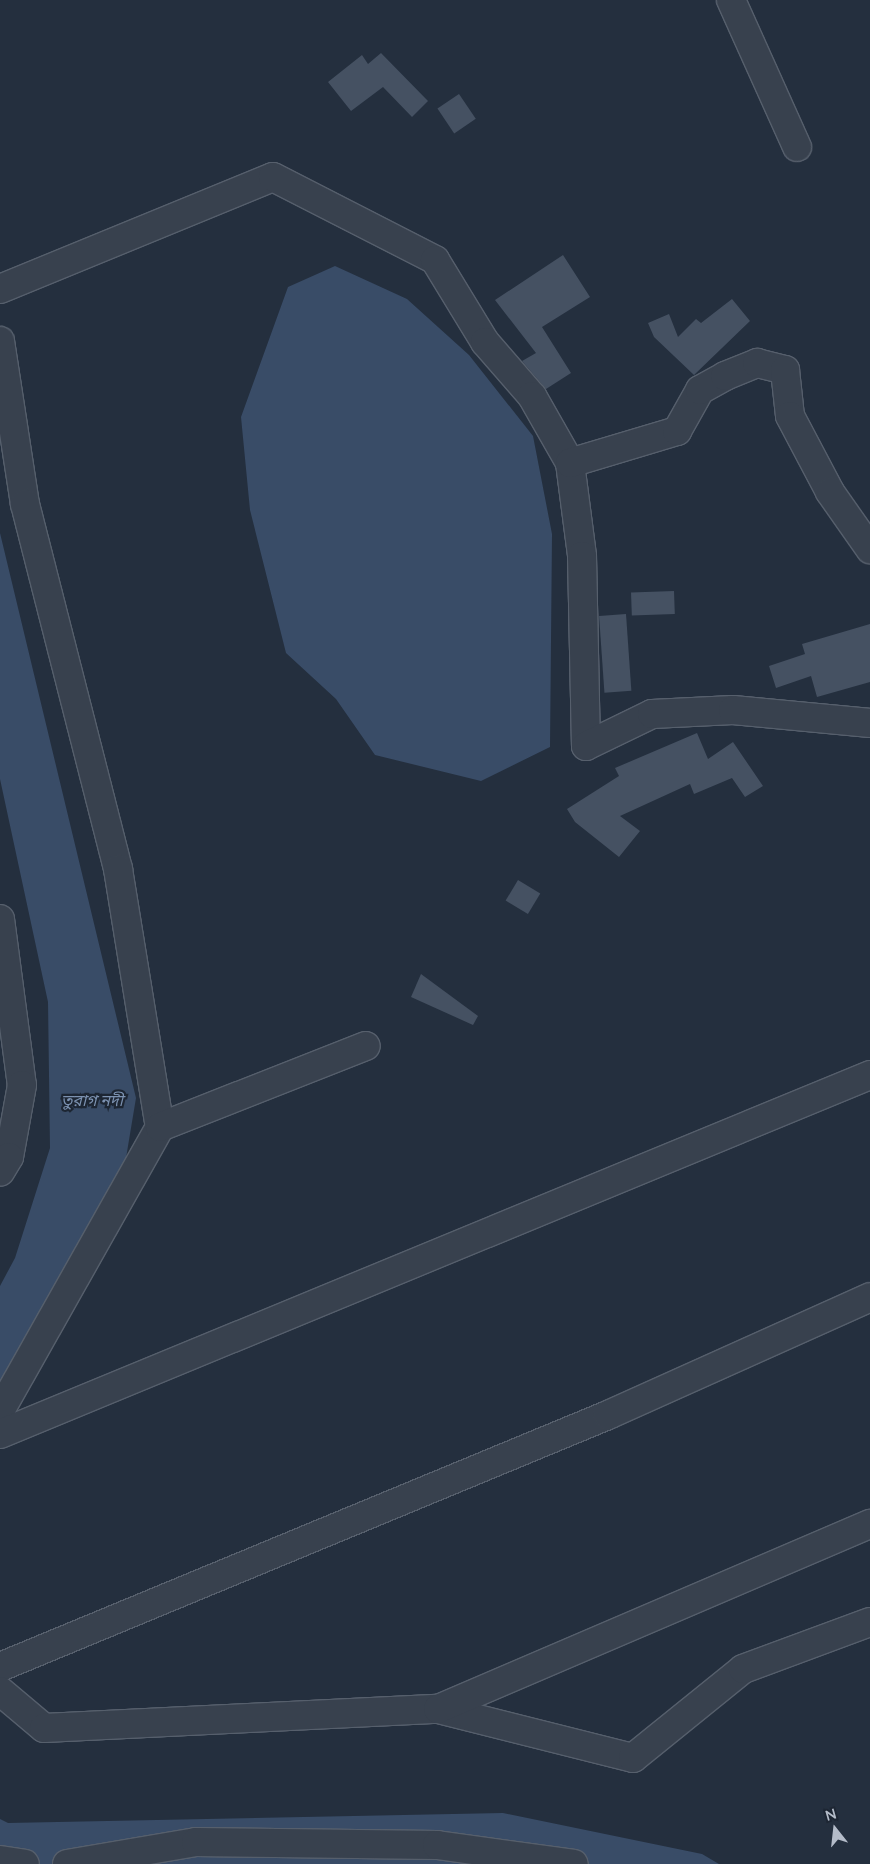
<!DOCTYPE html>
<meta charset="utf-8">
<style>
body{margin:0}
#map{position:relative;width:870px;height:1864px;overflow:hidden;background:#242f3e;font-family:Lato,"Noto Sans Bengali",sans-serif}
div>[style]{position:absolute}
.water>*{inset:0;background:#394c67}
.building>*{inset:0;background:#455162;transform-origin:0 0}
.roads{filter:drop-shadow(1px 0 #565f6c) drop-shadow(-1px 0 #565f6c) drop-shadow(0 1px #565f6c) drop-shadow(0 -1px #565f6c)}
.minor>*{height:28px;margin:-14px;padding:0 14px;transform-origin:14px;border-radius:14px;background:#38414e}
span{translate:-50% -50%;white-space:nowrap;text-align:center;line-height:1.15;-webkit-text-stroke:4.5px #1d2633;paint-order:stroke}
.water-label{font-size:16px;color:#7c92b1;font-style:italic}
.north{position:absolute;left:810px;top:1804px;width:50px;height:50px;-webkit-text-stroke:4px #1d2633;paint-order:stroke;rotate:344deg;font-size:14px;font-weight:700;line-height:20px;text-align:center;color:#b4bcc9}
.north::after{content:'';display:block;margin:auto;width:18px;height:22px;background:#b4bcc9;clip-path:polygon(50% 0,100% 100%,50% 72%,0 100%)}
</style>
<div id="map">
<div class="water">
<i style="clip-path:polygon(335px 266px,407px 299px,469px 355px,533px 436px,552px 534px,550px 747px,481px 781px,375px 755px,336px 699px,286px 653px,250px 510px,241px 417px,288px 287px)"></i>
<i style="clip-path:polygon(0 533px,136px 1098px,121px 1188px,0 1434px,0 1286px,15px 1258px,50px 1148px,48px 1002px,0 779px)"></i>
<i style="clip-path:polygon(503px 1813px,702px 1854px,719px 1864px,0 1864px,0 1819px,8px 1823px)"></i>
</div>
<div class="building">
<i style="clip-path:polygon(381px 53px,428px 101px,412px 117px,383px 87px,351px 111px,328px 82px,362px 55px,368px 64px)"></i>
<i style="left:459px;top:94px;width:30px;height:26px;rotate:56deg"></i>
<i style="clip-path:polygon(563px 255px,590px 297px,542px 327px,571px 373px,546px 389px,522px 361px,536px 353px,495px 300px)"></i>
<i style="clip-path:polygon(732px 299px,750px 321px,694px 375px,654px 337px,648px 323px,669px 314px,678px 337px,696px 319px,701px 323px)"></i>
<i style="left:674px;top:591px;width:23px;height:43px;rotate:88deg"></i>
<i style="left:626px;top:614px;width:77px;height:27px;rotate:86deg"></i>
<i style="clip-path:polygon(870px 624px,870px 682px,817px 697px,811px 676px,776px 688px,769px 666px,805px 654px,802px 644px)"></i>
<i style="clip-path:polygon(697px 733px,708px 759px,733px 742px,763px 786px,745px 797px,732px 778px,694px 794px,690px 784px,620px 816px,640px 831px,619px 857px,575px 822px,567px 809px,619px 776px,615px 768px)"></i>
<i style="left:518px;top:880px;width:26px;height:24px;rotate:31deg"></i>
<i style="clip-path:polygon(421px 974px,478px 1016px,473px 1025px,411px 997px)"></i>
</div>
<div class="roads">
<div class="minor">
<i style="left:731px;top:0;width:161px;rotate:65.8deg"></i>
<i style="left:0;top:289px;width:295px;rotate:-22.3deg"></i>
<i style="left:273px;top:177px;width:182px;rotate:27.1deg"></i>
<i style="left:435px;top:260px;width:96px;rotate:58.6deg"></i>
<i style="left:485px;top:342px;width:72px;rotate:49deg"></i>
<i style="left:532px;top:396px;width:77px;rotate:60.4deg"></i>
<i style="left:570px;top:463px;width:94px;rotate:82.6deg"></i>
<i style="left:582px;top:556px;width:190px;rotate:88.8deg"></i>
<i style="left:586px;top:746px;width:73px;rotate:-25.9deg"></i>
<i style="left:652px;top:714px;width:81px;rotate:-2.8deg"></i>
<i style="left:733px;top:710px;width:138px;rotate:5.4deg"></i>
<i style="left:0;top:341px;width:165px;rotate:81.3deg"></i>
<i style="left:25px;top:504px;width:377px;rotate:75.7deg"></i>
<i style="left:118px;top:869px;width:261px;rotate:80.8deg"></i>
<i style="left:160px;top:1127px;width:326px;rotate:119.4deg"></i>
<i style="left:570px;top:463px;width:112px;rotate:-16.7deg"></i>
<i style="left:677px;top:431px;width:47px;rotate:-60.7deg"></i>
<i style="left:700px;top:390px;width:29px;rotate:-29deg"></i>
<i style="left:725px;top:376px;width:35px;rotate:-22deg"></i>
<i style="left:757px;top:363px;width:29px;rotate:14deg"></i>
<i style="left:785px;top:370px;width:46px;rotate:83.8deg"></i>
<i style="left:790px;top:416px;width:86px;rotate:62.2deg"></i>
<i style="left:830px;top:492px;width:70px;rotate:54.9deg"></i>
<i style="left:0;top:919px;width:167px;rotate:82.5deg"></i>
<i style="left:22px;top:1085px;width:73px;rotate:100.2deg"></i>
<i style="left:9px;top:1157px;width:17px;rotate:121deg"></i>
<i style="left:160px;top:1127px;width:221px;rotate:-21.5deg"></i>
<i style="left:0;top:1434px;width:941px;rotate:-22.42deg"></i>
<i style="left:0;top:1667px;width:658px;rotate:-22.51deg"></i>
<i style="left:608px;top:1415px;width:287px;rotate:-24.2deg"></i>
<i style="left:0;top:1691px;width:57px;rotate:40.1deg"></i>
<i style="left:44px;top:1728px;width:394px;rotate:-2.8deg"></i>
<i style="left:438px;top:1709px;width:201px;rotate:14.1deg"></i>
<i style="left:633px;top:1758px;width:141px;rotate:-39deg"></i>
<i style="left:743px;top:1669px;width:135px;rotate:-20.3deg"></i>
<i style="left:438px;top:1709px;width:470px;rotate:-23.2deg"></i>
<i style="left:0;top:1860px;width:25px;rotate:9deg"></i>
<i style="left:67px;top:1864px;width:131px;rotate:-9.7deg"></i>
<i style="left:196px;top:1842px;width:241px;rotate:0.7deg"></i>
<i style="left:437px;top:1845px;width:138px;rotate:7.9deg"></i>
</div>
</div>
<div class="water-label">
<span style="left:92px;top:1100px">তুরাগ নদী</span>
</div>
<div class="north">N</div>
</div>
